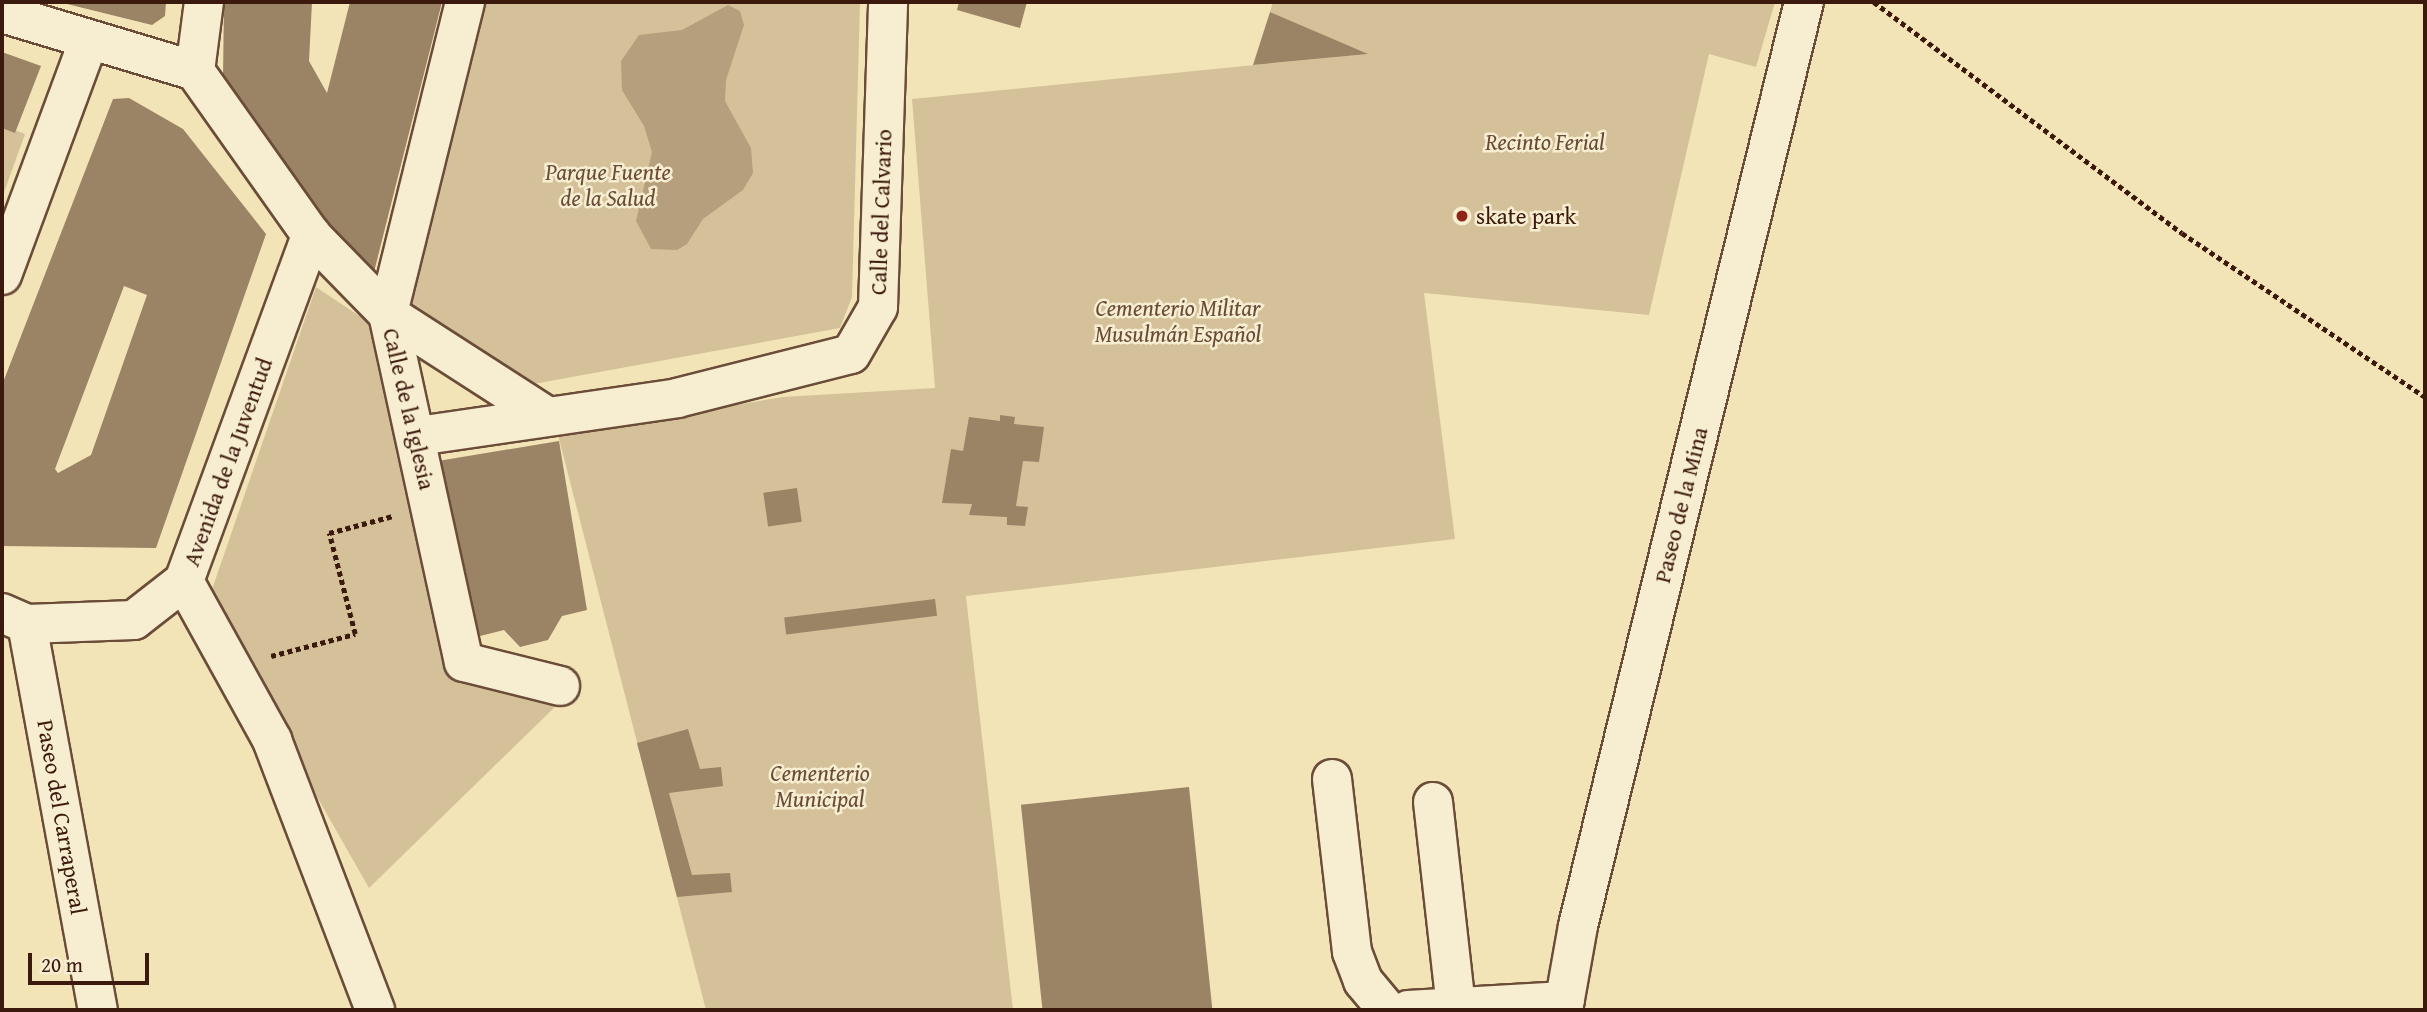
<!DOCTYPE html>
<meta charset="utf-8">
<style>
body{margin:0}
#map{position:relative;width:2427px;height:1012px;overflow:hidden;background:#f3e4b7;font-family:"Gentium Book Plus",serif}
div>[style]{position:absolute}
.green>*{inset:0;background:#d4c19a}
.water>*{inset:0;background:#b59f7d}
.building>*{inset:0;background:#9b8365;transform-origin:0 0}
.path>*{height:4.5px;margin-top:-2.25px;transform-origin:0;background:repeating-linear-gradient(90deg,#3c190d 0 5px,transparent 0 8.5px)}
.roads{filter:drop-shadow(2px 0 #6a4c38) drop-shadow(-2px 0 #6a4c38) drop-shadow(0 2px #6a4c38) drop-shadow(0 -2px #6a4c38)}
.minor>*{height:38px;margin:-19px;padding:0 19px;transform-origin:19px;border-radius:19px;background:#f7edd0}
.dots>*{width:19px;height:19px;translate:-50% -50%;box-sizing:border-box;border:4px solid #f7edd0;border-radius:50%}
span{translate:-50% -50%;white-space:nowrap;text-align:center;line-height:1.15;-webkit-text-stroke:5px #f7edd0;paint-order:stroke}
.park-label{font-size:23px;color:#6a4b37;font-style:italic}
.street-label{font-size:23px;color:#3c190d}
.poi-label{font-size:23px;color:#3c190d}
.left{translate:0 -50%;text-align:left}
.frame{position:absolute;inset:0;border:4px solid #3c190d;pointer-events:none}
.scale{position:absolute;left:28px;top:953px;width:121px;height:32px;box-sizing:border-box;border:4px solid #3c190d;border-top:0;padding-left:9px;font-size:21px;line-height:24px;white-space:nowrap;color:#3c190d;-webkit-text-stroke:5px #f7edd0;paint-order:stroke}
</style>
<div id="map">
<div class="green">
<i style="clip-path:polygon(465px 2px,860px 2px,852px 297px,840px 328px,528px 385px,388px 314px)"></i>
<i style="clip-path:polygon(1273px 2px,1775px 2px,1756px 67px,1709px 54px,1649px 315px,1424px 293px,1455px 539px,966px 596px,1013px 1010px,706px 1010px,558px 435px,783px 397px,935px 388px,912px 99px,1366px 54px,1270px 12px)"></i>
<i style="clip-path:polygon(2px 125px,25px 134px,2px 198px)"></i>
<i style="clip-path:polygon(316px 287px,376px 327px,456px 677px,560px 702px,369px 888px,207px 604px)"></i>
</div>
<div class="water">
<i style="clip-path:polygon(728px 5px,740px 11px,744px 25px,726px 80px,725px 101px,751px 148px,753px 173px,743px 190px,703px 219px,687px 244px,677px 250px,651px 249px,636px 221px,652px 152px,644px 126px,622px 90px,621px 61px,639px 35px,682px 30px)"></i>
</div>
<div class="building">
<i style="clip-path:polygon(59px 2px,166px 2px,165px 16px,152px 25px)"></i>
<i style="clip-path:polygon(224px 2px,312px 2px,309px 61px,327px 93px,350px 2px,442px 2px,374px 272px,359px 272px,223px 78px)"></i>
<i style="clip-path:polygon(959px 2px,1027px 2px,1020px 28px,957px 10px)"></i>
<i style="clip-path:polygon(1270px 12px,1368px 54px,1253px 65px)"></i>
<i style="clip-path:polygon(2px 52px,41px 66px,15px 133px,2px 128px)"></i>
<i style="clip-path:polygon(evenodd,129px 98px,183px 129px,266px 234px,156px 548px,2px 546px,2px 385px,113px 99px,129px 98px,124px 286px,147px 295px,91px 455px,58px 473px,55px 469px,124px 286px)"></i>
<i style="clip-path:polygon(1000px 415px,1015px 417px,1014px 424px,1044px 427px,1039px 462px,1023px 461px,1016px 506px,1028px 507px,1025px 526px,1007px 525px,1007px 517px,969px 515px,972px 504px,942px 503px,951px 449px,963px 451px,969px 417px,1000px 421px)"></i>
<i style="clip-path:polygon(559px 441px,587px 610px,562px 616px,548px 640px,520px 647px,504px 630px,476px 637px,432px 462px)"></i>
<i style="left:797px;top:488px;width:34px;height:34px;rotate:82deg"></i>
<i style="left:935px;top:599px;width:17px;height:152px;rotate:83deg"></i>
<i style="clip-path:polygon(688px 729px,700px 769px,721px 767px,723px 786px,669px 793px,692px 875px,730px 873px,732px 892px,677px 897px,637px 743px)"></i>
<i style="left:1189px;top:787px;width:224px;height:169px;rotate:84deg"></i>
</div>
<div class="path">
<i style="left:1874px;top:2px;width:385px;rotate:36.9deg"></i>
<i style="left:2182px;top:233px;width:293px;rotate:34deg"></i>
<i style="left:271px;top:656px;width:87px;rotate:-14.7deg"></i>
<i style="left:355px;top:634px;width:104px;rotate:-104.4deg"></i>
<i style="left:329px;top:533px;width:66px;rotate:-14.9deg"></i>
</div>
<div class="roads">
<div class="minor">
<i style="left:465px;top:2px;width:321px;rotate:103.9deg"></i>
<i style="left:388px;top:314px;width:187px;rotate:32.8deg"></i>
<i style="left:2px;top:13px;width:202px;rotate:16.7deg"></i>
<i style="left:195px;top:71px;width:201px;rotate:54.7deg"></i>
<i style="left:311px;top:235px;width:110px;rotate:45.7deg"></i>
<i style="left:388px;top:314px;width:356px;rotate:77.7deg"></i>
<i style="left:464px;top:662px;width:99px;rotate:14deg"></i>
<i style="left:195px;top:71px;width:70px;rotate:-82.6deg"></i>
<i style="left:2px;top:275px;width:251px;rotate:-69.7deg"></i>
<i style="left:418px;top:436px;width:262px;rotate:-8.3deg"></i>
<i style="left:677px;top:398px;width:179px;rotate:-14.2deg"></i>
<i style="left:851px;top:354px;width:54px;rotate:-60.1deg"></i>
<i style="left:878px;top:307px;width:305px;rotate:-88.1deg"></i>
<i style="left:184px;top:581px;width:182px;rotate:61deg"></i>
<i style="left:272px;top:740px;width:289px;rotate:69.1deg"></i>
<i style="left:2px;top:613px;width:27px;rotate:24deg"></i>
<i style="left:27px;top:624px;width:107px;rotate:-2.1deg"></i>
<i style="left:134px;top:620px;width:63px;rotate:-38deg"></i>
<i style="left:184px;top:581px;width:369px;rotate:-69.8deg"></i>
<i style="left:27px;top:624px;width:392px;rotate:79.6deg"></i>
<i style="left:1332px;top:779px;width:174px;rotate:83.4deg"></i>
<i style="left:1352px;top:952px;width:31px;rotate:69deg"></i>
<i style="left:1363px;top:981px;width:38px;rotate:50deg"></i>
<i style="left:1433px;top:802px;width:206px;rotate:83.6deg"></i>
<i style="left:1408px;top:1010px;width:157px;rotate:-3.3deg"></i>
<i style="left:1563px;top:1010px;width:85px;rotate:-79.9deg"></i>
<i style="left:1578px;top:926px;width:951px;rotate:-76.26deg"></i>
</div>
</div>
<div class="dots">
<i style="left:1462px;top:216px;background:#8f2418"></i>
</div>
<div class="park-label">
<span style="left:1545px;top:142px">Recinto Ferial</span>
<span style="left:608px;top:185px">Parque Fuente<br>de la Salud</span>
<span style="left:1178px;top:321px">Cementerio Militar<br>Musulmán Español</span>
<span style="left:820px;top:786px">Cementerio<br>Municipal</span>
</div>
<div class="street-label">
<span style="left:881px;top:212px;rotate:-88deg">Calle del Calvario</span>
<span style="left:409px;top:409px;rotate:77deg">Calle de la Iglesia</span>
<span style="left:228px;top:462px;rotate:-70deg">Avenida de la Juventud</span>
<span style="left:1681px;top:505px;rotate:-76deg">Paseo de la Mina</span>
<span style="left:62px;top:817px;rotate:80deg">Paseo del Carraperal</span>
</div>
<div class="poi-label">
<span class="left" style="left:1476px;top:216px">skate park</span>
</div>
<div class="frame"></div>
<div class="scale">20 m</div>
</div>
